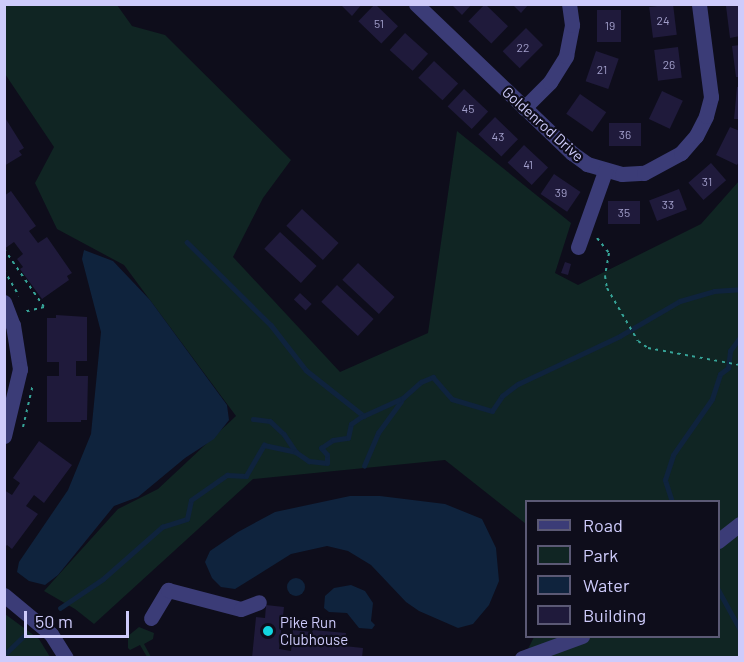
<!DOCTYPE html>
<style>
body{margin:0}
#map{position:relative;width:744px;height:662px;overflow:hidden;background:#0e0d1b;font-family:Barlow,sans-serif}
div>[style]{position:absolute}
.green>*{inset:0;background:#102523}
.water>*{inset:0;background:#0f233d}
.round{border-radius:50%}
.stream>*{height:4.5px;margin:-2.25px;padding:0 2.25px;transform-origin:2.25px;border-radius:2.25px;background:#0f233d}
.building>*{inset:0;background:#1f1a3b;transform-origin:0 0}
.path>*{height:2px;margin-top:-1px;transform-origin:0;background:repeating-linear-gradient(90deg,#36a498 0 3px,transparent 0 7.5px)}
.minor>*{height:15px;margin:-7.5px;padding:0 7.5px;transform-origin:7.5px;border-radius:7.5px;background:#3b3c77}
.dots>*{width:16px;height:16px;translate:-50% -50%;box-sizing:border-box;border:3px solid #0e0d1b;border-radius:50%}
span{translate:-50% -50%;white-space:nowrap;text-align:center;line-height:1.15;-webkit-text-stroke:4.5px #0e0d1b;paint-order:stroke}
.number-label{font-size:12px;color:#a29fcb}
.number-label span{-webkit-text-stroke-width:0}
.street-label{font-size:15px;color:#cecbfb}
.poi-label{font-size:15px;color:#cecbfb}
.left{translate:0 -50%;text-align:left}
.frame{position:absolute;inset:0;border:6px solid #cecbfb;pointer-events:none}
.legend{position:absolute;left:525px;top:500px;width:195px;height:138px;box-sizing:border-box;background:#0e0d1b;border:2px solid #5b5975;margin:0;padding:8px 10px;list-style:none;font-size:18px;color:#cecbfb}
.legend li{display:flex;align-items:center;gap:12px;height:30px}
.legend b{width:30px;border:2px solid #5b5975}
.scale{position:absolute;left:24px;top:611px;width:105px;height:27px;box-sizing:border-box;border:3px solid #cecbfb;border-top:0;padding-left:8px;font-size:18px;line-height:21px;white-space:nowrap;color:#cecbfb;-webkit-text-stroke:4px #0e0d1b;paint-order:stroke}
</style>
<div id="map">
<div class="green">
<i style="clip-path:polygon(4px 5px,117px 5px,132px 26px,165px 35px,291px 160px,263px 198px,233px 257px,340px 372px,428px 333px,457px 131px,571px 223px,555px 273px,578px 285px,701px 224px,739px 181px,739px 657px,524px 657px,534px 637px,718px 636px,718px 502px,526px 502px,526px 524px,445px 460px,253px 479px,94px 624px,75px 609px,44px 591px,118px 509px,158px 489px,236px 416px,124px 265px,57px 229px,35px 183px,54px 147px,5px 74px)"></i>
<i style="clip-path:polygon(5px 614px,39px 639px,50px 657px,5px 657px)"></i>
<i style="clip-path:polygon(139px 627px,154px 633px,153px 639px,144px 644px,151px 657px,147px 657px,140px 645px,130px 650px,128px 648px,128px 636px)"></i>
</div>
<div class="water">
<i style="clip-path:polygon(84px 250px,113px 261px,150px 300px,227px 405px,229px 420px,214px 439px,185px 458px,138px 497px,114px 506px,58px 575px,45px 585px,29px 581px,17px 572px,19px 562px,68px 490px,91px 434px,101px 332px,82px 259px)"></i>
<i style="clip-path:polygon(350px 496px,380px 496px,445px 504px,482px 519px,496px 548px,499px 581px,489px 605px,473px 624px,458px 628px,419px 611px,406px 602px,371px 565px,348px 551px,327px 546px,291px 554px,235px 589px,221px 587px,212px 578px,205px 562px,210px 551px,238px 532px,275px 512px)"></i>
<i class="round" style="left:287px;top:578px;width:18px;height:18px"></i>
<i style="clip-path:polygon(351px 585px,365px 591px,373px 603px,371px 621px,375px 625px,372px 629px,359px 628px,347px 613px,329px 612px,324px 608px,325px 596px,334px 588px)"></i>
</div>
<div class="stream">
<i style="left:187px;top:242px;width:118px;rotate:44.7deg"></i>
<i style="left:271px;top:325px;width:57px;rotate:52.1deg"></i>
<i style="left:306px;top:370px;width:74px;rotate:38.4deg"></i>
<i style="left:253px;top:419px;width:17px;rotate:7deg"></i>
<i style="left:270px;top:421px;width:19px;rotate:43deg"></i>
<i style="left:284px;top:434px;width:22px;rotate:56deg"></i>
<i style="left:364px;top:466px;width:36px;rotate:-67deg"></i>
<i style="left:378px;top:433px;width:39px;rotate:-54deg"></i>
<i style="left:672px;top:502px;width:23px;rotate:-108deg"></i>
<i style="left:665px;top:480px;width:26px;rotate:-72deg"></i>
<i style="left:673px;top:455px;width:68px;rotate:-55.1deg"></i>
<i style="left:712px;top:399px;width:26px;rotate:-72deg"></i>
<i style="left:720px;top:374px;width:10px;rotate:-37deg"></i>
<i style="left:728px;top:368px;width:17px;rotate:-83deg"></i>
<i style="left:730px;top:351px;width:17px;rotate:-54deg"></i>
<i style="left:718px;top:589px;width:46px;rotate:61.2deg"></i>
<i style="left:60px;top:608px;width:52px;rotate:-34deg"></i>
<i style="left:103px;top:579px;width:79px;rotate:-41.4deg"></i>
<i style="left:162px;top:527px;width:26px;rotate:-18deg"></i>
<i style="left:187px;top:519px;width:19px;rotate:-78deg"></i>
<i style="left:191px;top:500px;width:44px;rotate:-34.8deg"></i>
<i style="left:227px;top:475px;width:19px;rotate:3deg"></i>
<i style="left:246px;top:476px;width:36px;rotate:-60deg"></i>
<i style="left:264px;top:445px;width:33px;rotate:12deg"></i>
<i style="left:296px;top:452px;width:16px;rotate:35deg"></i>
<i style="left:309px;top:461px;width:18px;rotate:6deg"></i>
<i style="left:327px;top:463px;width:8px;rotate:-90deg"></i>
<i style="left:327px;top:455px;width:9px;rotate:-131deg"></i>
<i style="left:321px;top:448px;width:14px;rotate:-34deg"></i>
<i style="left:333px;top:440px;width:15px;rotate:-8deg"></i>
<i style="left:348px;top:438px;width:14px;rotate:-78deg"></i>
<i style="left:351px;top:424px;width:12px;rotate:-35deg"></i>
<i style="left:361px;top:417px;width:46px;rotate:-24.3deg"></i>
<i style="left:403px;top:398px;width:24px;rotate:-42deg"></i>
<i style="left:421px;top:382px;width:13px;rotate:-23deg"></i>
<i style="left:433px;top:377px;width:29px;rotate:49deg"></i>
<i style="left:452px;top:399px;width:42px;rotate:16.7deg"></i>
<i style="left:492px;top:411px;width:18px;rotate:-56deg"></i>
<i style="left:502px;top:396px;width:20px;rotate:-37deg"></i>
<i style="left:518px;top:384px;width:113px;rotate:-25.2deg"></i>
<i style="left:620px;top:336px;width:69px;rotate:-30.3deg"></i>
<i style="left:680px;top:301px;width:35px;rotate:-16deg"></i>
<i style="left:714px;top:291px;width:26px;rotate:-4deg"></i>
<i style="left:4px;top:655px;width:29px;rotate:-44deg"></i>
</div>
<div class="building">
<i style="clip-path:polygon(340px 4px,362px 4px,352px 16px)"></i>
<i style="left:375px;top:4px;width:32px;height:24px;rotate:44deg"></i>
<i style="clip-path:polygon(451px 4px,472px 4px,462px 15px)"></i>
<i style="left:485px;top:4px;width:32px;height:24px;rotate:44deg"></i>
<i style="clip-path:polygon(512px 4px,529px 4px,521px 13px)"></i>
<i style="left:673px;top:4px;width:31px;height:24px;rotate:83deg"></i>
<i style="clip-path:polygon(740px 4px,740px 36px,730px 38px,726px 6px)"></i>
<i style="left:597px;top:10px;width:24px;height:32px"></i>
<i style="left:526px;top:28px;width:24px;height:33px;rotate:45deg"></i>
<i style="left:405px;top:33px;width:31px;height:23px;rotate:42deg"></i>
<i style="clip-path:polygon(740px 45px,740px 77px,736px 77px,732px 46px)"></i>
<i style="left:678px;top:47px;width:31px;height:24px;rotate:83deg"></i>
<i style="left:596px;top:51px;width:24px;height:32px;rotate:19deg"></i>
<i style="left:434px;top:61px;width:33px;height:23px;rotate:43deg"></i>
<i style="clip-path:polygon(737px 87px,740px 87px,740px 119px,734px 119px)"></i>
<i style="left:464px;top:89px;width:33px;height:24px;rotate:43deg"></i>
<i style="left:662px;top:91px;width:23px;height:31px;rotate:25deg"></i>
<i style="left:580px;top:94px;width:32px;height:24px;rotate:35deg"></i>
<i style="clip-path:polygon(4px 116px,24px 148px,19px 151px,22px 155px,4px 166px)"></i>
<i style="left:495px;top:117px;width:32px;height:24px;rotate:44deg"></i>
<i style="left:609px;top:123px;width:32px;height:23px"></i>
<i style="clip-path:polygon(730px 127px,740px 131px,740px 160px,737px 165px,716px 155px)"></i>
<i style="left:524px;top:145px;width:33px;height:24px;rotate:43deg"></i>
<i style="left:711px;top:163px;width:23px;height:30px;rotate:49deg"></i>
<i style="left:554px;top:174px;width:32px;height:24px;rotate:34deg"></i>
<i style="left:679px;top:189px;width:22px;height:32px;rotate:69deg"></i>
<i style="clip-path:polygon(11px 191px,36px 226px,29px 231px,38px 243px,47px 237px,72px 273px,67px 276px,69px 280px,42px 299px,20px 269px,23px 267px,17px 259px,23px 254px,14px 242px,4px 249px,4px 196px)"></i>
<i style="left:608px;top:201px;width:32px;height:23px"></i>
<i style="left:302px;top:209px;width:50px;height:23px;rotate:43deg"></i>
<i style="left:280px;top:232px;width:50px;height:23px;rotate:43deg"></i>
<i style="clip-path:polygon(565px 262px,571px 264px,568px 275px,561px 273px)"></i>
<i style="left:358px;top:263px;width:50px;height:23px;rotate:43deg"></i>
<i style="left:337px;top:285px;width:50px;height:23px;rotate:43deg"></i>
<i style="left:300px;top:293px;width:16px;height:9px;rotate:43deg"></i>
<i style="clip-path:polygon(56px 315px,87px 317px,87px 361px,76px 361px,76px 376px,88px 376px,87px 420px,81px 420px,81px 422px,47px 422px,47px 376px,59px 376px,59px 362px,47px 362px,47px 318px,56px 318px)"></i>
<i style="clip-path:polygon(39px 441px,72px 465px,44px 503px,34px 495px,26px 506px,38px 514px,12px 549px,7px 545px,4px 548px,4px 490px,12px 495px,20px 483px,13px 478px)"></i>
<i style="clip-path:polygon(266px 605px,284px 607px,279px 649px,291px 651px,293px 630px,312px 632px,313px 630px,346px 633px,344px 646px,363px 648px,362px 658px,252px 658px,256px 617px,265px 618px)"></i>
</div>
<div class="path">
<i style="left:597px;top:238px;width:19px;rotate:51deg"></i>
<i style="left:609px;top:253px;width:23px;rotate:100deg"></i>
<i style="left:605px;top:276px;width:12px;rotate:81deg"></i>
<i style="left:607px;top:288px;width:61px;rotate:59.7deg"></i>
<i style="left:638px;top:341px;width:12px;rotate:35deg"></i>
<i style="left:648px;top:348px;width:94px;rotate:10.5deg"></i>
<i style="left:4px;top:249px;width:70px;rotate:55.4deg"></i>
<i style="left:44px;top:307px;width:21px;rotate:166deg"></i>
<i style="left:4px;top:270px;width:30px;rotate:60deg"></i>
<i style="left:23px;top:427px;width:44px;rotate:-76.9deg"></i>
</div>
<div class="minor">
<i style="left:416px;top:4px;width:216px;rotate:43.7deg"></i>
<i style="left:572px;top:153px;width:19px;rotate:36deg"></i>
<i style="left:587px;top:164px;width:36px;rotate:16deg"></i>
<i style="left:622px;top:174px;width:22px;rotate:-3deg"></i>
<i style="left:644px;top:173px;width:42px;rotate:-28.4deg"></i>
<i style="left:681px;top:153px;width:23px;rotate:-49deg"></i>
<i style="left:696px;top:136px;width:22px;rotate:-63deg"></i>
<i style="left:706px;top:116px;width:20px;rotate:-75deg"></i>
<i style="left:711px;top:97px;width:94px;rotate:-97.4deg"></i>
<i style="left:524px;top:108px;width:37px;rotate:-45deg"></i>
<i style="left:550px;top:82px;width:31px;rotate:-58deg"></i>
<i style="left:566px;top:56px;width:32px;rotate:-79deg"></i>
<i style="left:572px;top:25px;width:21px;rotate:-98deg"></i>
<i style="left:578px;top:247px;width:81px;rotate:-70.4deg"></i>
<i style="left:4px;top:302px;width:25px;rotate:69deg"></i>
<i style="left:13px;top:325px;width:45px;rotate:81deg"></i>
<i style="left:20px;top:369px;width:69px;rotate:103.4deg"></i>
<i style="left:718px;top:541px;width:28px;rotate:-38deg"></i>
<i style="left:4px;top:595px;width:61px;rotate:39.7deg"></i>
<i style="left:51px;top:634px;width:28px;rotate:58deg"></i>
<i style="left:151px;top:618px;width:33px;rotate:-59deg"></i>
<i style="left:168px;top:590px;width:75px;rotate:14.6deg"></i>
<i style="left:241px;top:609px;width:19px;rotate:-21deg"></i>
<i style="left:522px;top:658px;width:64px;rotate:-20.1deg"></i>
</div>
<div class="dots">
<i style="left:268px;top:631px;background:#12d5e0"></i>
</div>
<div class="number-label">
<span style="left:663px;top:21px">24</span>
<span style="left:379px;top:24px">51</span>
<span style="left:610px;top:26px">19</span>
<span style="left:523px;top:48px">22</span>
<span style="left:669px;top:65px">26</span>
<span style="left:602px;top:70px">21</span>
<span style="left:468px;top:109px">45</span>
<span style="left:625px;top:135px">36</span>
<span style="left:498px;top:137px">43</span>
<span style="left:528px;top:165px">41</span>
<span style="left:707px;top:182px">31</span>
<span style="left:561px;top:193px">39</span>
<span style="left:668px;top:205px">33</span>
<span style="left:624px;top:213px">35</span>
</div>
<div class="street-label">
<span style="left:543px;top:124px;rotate:42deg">Goldenrod Drive</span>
</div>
<div class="poi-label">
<span class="left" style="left:280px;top:631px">Pike Run<br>Clubhouse</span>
</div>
<div class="frame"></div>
<ul class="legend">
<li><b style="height:8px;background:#3b3c77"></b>Road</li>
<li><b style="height:16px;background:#102523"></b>Park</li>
<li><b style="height:16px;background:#0f233d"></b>Water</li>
<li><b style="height:16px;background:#1f1a3b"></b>Building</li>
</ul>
<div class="scale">50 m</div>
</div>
